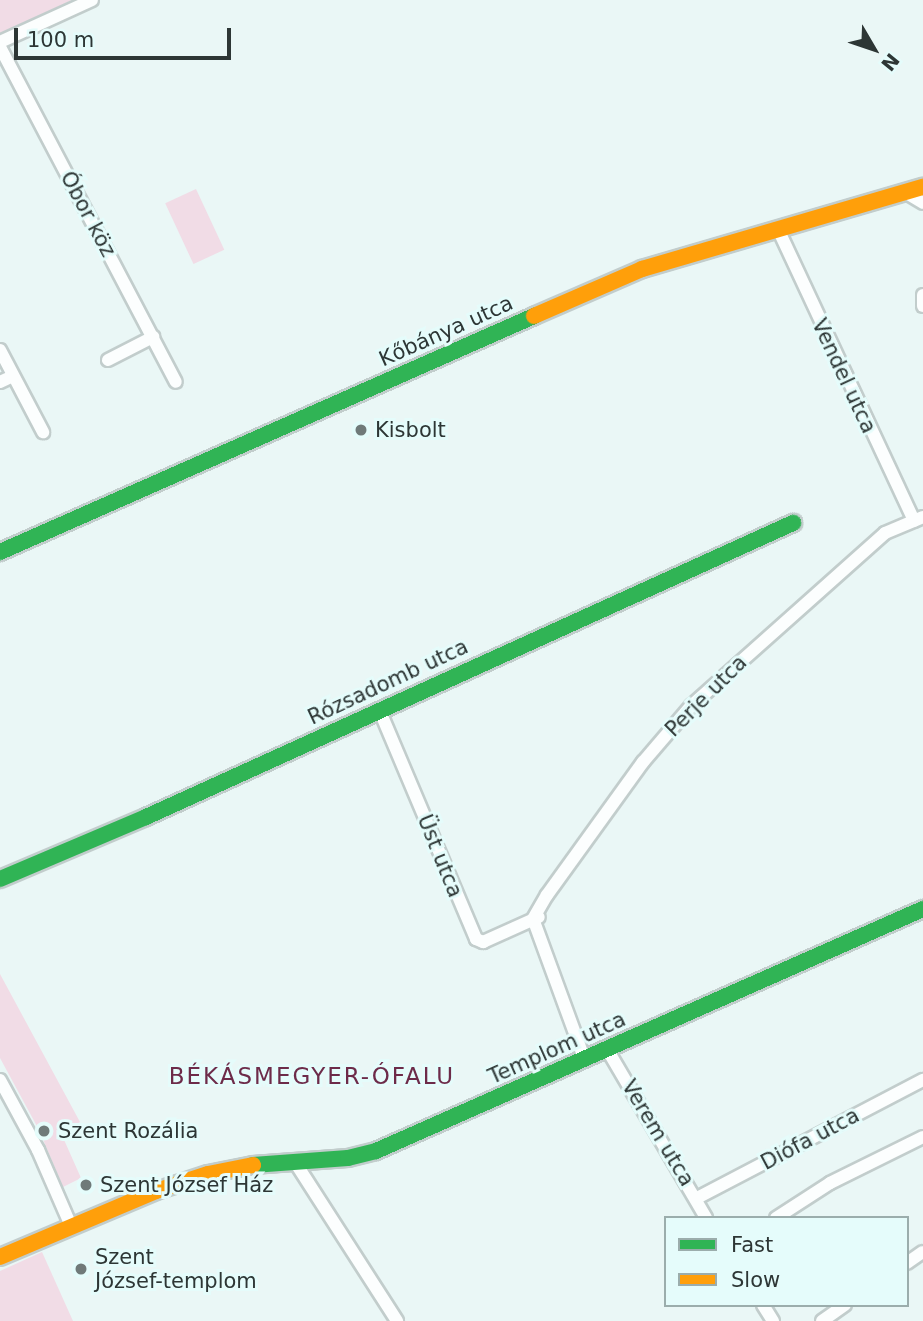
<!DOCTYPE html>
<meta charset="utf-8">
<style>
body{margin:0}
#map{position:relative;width:923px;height:1321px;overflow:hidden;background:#eaf7f6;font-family:"DejaVu Sans",sans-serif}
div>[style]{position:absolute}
.green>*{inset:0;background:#f1dce6;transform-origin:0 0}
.roads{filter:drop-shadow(2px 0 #c2cdcc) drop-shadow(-2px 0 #c2cdcc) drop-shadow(0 2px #c2cdcc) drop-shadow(0 -2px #c2cdcc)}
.street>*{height:12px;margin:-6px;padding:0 6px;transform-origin:6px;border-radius:6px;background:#fcfefe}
.fast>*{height:16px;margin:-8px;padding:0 8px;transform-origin:8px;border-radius:8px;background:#30b455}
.slow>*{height:16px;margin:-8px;padding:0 8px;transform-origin:8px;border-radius:8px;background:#ff9f0a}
.dots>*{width:19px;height:19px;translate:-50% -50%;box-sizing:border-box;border:4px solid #e5fcfb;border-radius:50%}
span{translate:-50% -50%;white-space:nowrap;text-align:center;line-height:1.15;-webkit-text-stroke:6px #e5fcfb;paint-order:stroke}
.street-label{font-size:21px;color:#2d3635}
.poi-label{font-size:21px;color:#2d3635}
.left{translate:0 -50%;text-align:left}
.neighbourhood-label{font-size:23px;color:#6d2b49;letter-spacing:2px}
.legend{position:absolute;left:664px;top:1216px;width:245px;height:91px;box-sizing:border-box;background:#e5fcfb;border:2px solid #9badac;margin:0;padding:9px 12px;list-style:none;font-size:21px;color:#2d3635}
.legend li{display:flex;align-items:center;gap:14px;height:35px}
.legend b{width:35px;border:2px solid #9badac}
.north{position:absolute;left:839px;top:14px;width:70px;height:70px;-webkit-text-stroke:5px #e5fcfb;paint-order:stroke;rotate:129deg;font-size:19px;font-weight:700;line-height:28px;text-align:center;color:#2d3635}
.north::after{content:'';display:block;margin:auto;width:24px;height:32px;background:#2d3635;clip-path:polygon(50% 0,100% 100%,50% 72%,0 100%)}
.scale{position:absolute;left:14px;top:28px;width:217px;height:32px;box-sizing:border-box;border:4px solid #2d3635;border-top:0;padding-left:9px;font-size:21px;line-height:24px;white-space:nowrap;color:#2d3635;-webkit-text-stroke:5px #e5fcfb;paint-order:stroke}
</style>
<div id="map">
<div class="green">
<i style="clip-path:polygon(0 0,72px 0,0 35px)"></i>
<i style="left:196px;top:189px;width:67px;height:34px;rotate:65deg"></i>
<i style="clip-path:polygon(0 974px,80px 1122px,61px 1133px,81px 1178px,63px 1187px,39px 1130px,0 1058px)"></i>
<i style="clip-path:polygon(42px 1252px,73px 1321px,0 1321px,0 1271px)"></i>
</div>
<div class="roads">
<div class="street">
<i style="left:0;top:42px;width:101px;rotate:-24.5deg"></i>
<i style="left:0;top:47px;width:378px;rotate:62.3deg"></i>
<i style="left:905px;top:192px;width:21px;rotate:31deg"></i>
<i style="left:778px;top:229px;width:322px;rotate:65deg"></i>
<i style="left:923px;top:295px;width:11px;rotate:90deg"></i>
<i style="left:0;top:350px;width:93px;rotate:62.3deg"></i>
<i style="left:108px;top:360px;width:51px;rotate:-27.1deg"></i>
<i style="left:0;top:382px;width:14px;rotate:-25deg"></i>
<i style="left:379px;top:709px;width:250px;rotate:67.1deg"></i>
<i style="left:476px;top:939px;width:8px;rotate:23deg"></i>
<i style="left:483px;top:942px;width:61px;rotate:-24.1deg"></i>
<i style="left:607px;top:1049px;width:196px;rotate:59.6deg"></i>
<i style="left:584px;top:1058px;width:148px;rotate:-110.1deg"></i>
<i style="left:533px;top:919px;width:28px;rotate:-60deg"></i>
<i style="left:547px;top:895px;width:164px;rotate:-54.2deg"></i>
<i style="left:643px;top:762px;width:74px;rotate:-49.4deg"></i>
<i style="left:691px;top:706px;width:260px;rotate:-41.7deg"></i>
<i style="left:885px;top:533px;width:41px;rotate:-22.8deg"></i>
<i style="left:0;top:1080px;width:80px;rotate:61.5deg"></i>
<i style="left:38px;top:1150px;width:83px;rotate:66.5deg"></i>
<i style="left:295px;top:1162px;width:189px;rotate:57.3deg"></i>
<i style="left:697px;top:1198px;width:255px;rotate:-27.6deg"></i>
<i style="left:776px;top:1218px;width:64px;rotate:-32.9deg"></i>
<i style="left:830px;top:1183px;width:104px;rotate:-26.3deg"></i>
<i style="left:907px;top:1263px;width:19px;rotate:-35deg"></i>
<i style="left:763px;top:1305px;width:19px;rotate:58deg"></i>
<i style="left:822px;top:1321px;width:28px;rotate:-35deg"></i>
</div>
<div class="fast">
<i style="left:0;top:552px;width:584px;rotate:-23.84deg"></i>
<i style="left:0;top:879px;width:159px;rotate:-23deg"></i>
<i style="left:146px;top:817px;width:711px;rotate:-24.44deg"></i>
<i style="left:253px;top:1165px;width:95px;rotate:-4.2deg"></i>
<i style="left:348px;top:1158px;width:29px;rotate:-14deg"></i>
<i style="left:376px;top:1151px;width:598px;rotate:-23.87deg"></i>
</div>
<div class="slow">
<i style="left:534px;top:316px;width:118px;rotate:-23.5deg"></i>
<i style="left:642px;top:269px;width:293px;rotate:-16.3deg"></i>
<i style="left:0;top:1257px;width:169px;rotate:-22.9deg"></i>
<i style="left:156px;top:1191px;width:55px;rotate:-18.1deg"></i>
<i style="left:208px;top:1174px;width:46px;rotate:-11.3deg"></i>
</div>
</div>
<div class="dots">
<i style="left:361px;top:430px;background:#6f7a79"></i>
<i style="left:44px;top:1131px;background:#6f7a79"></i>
<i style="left:86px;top:1185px;background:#6f7a79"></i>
<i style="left:81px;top:1269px;background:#6f7a79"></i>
</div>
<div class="street-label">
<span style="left:88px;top:214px;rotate:62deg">Óbor köz</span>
<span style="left:446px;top:331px;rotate:-24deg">Kőbánya utca</span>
<span style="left:844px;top:376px;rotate:65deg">Vendel utca</span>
<span style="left:388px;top:682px;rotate:-25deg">Rózsadomb utca</span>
<span style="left:706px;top:696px;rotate:-45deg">Perje utca</span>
<span style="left:440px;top:856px;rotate:68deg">Üst utca</span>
<span style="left:557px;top:1048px;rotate:-24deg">Templom utca</span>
<span style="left:658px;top:1133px;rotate:59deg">Verem utca</span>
<span style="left:810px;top:1139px;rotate:-28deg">Diófa utca</span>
</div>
<div class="poi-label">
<span class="left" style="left:375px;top:430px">Kisbolt</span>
<span class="left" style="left:58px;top:1131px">Szent Rozália</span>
<span class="left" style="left:100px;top:1185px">Szent József Ház</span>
<span class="left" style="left:95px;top:1269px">Szent<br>József-templom</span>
</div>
<div class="neighbourhood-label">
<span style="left:312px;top:1076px">BÉKÁSMEGYER-ÓFALU</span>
</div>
<ul class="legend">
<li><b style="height:9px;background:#30b455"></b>Fast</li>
<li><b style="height:9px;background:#ff9f0a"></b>Slow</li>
</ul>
<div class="north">N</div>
<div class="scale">100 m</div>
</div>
